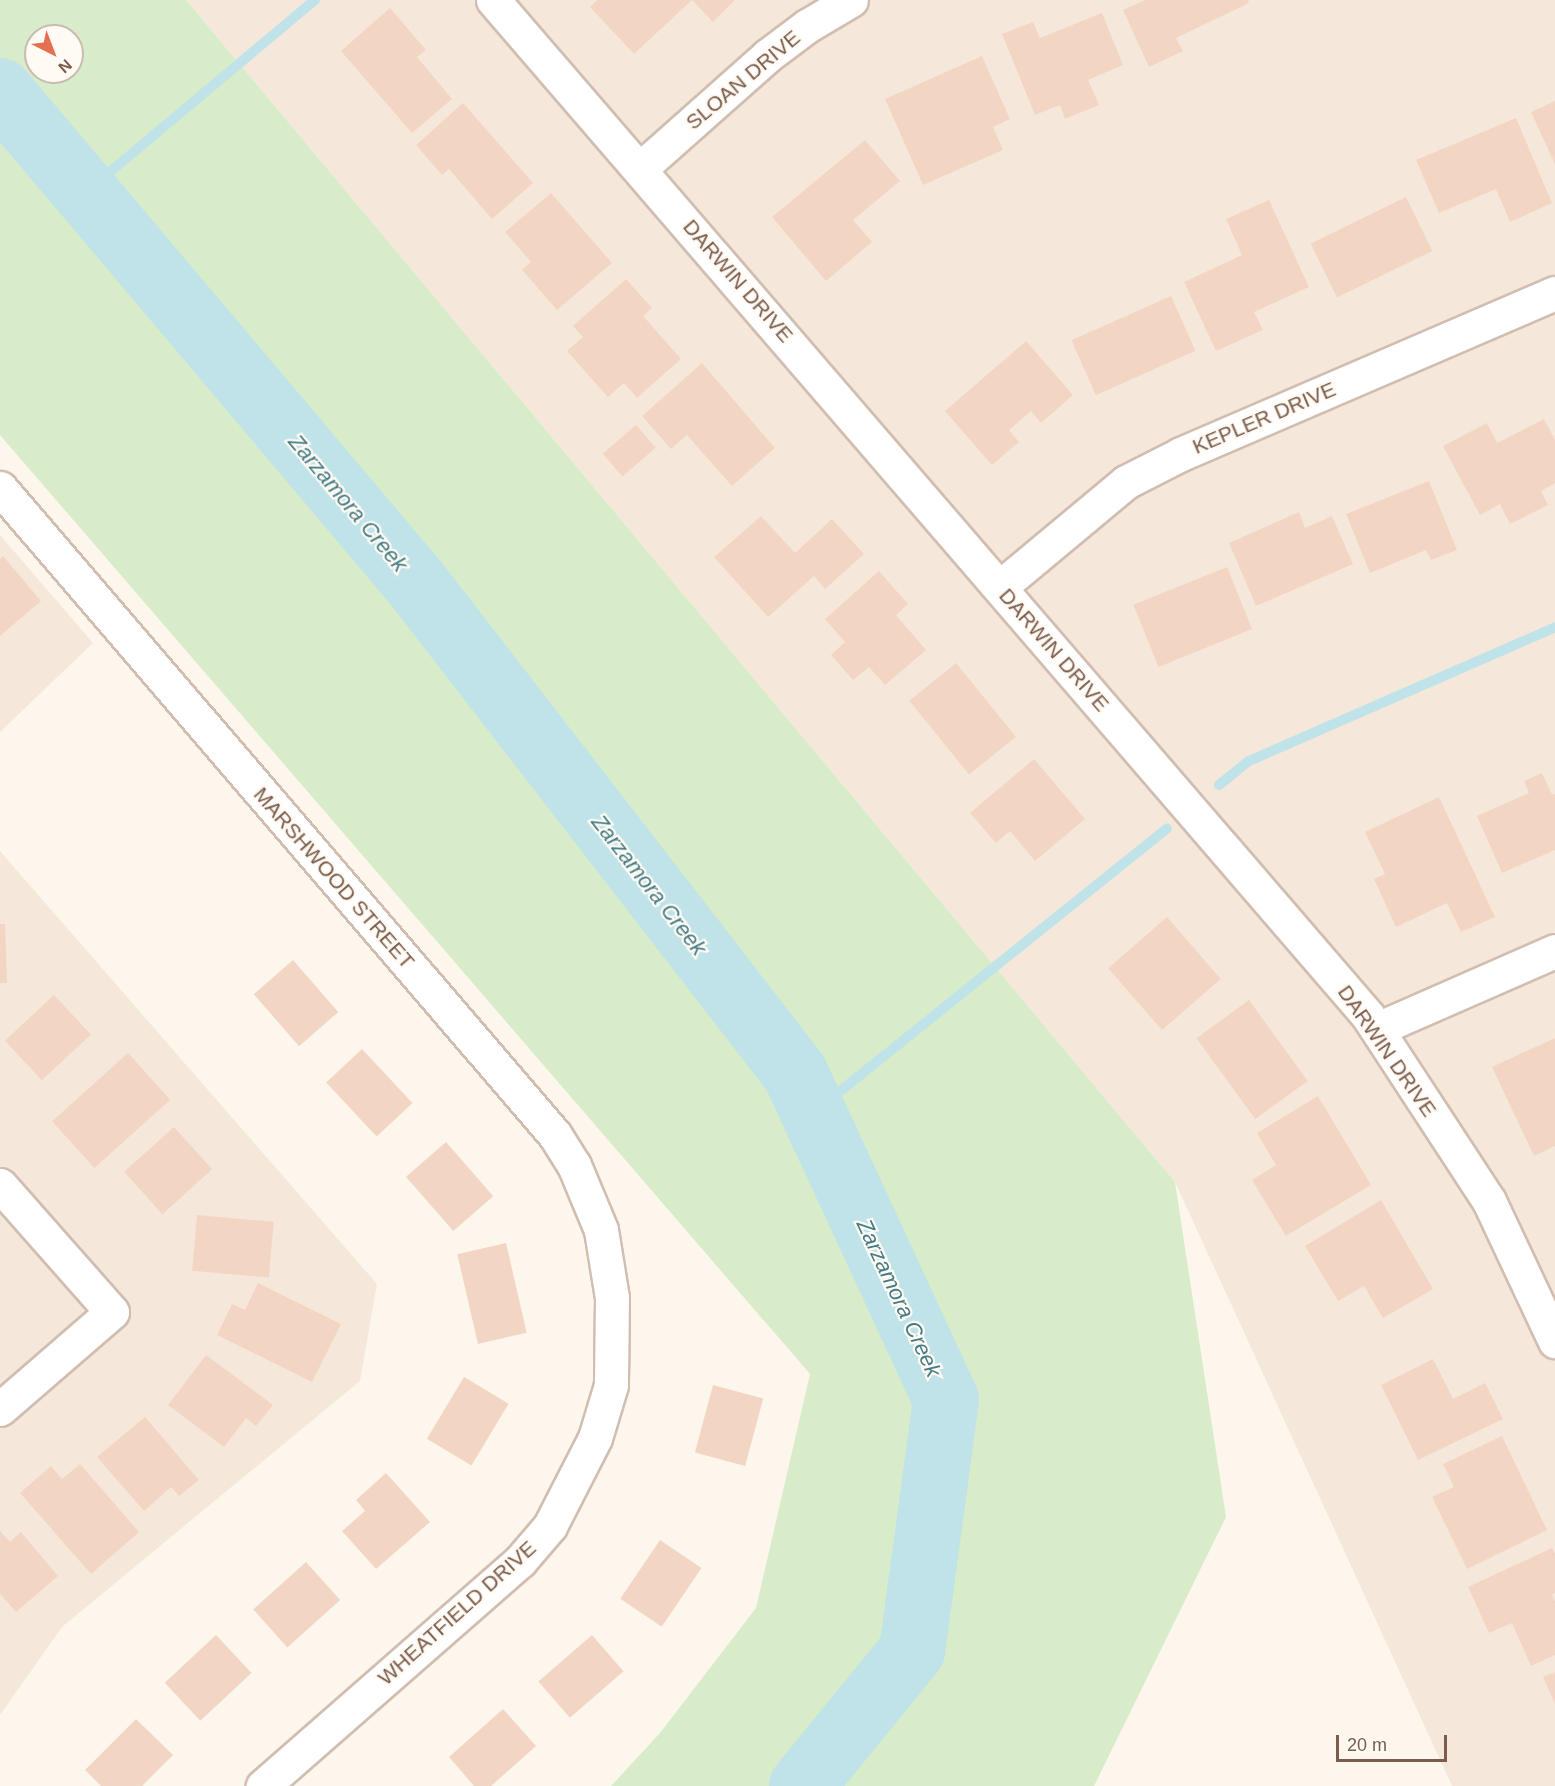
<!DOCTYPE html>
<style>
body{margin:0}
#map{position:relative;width:1555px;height:1786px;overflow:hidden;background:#fdf6ec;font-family:Arial,sans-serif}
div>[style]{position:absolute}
.residential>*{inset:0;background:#f5e8da}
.green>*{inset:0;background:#d8ecc9}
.stream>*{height:10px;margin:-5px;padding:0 5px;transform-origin:5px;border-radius:5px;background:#bfe3e8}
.river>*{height:66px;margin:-33px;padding:0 33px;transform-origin:33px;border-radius:33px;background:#bfe3e8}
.building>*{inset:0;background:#f3d5c3;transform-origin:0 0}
.roads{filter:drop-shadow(2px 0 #d1beb0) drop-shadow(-2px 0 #d1beb0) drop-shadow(0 2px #d1beb0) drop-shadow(0 -2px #d1beb0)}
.minor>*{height:33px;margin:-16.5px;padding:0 16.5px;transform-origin:16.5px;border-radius:16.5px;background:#fff}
span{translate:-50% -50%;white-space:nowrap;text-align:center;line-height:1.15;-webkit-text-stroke:4.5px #fffaf3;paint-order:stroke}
.street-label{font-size:21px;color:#7a5c4d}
.water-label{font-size:22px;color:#437c86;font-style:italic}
.north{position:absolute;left:24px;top:24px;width:60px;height:60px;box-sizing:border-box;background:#fffaf3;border:2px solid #cabbb1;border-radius:50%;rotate:138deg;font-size:16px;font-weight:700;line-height:24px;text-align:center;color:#7a5c4d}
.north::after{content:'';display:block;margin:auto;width:21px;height:27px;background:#e76f51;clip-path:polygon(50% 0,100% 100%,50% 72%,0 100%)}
.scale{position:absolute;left:1336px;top:1735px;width:111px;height:27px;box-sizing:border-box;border:3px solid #7a5c4d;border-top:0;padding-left:8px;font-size:18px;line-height:21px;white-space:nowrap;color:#7a5c4d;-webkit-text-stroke:4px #fffaf3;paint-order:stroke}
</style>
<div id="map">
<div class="residential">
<i style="clip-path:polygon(186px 0,1555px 0,1555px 1786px,1452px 1786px,1175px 1182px)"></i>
<i style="clip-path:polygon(0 535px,93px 643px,0 732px)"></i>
<i style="clip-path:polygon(0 851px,377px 1284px,360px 1381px,62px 1627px,0 1715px)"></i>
</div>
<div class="green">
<i style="clip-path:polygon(evenodd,0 0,186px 0,1175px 1182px,1226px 1517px,1094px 1786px,611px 1786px,660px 1733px,756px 1608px,810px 1374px,0 435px,0 0,36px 36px,72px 36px,72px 72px,36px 72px,36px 36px)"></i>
</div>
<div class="stream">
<i style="left:86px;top:192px;width:299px;rotate:-40deg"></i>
<i style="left:1219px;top:785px;width:38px;rotate:-39deg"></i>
<i style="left:1249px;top:761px;width:334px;rotate:-23.6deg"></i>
<i style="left:813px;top:1113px;width:454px;rotate:-38.8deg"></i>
</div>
<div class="river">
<i style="left:0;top:91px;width:643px;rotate:49.8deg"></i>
<i style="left:415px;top:582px;width:621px;rotate:52.26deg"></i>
<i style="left:795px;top:1073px;width:360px;rotate:65.2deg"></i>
<i style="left:946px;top:1400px;width:253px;rotate:97.7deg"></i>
<i style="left:912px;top:1651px;width:174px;rotate:129.2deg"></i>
</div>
<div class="building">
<i style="clip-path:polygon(597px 0,735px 0,713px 22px,692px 0,634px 54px,590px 7px)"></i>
<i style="clip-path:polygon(1145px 0,1248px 0,1249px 3px,1176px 38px,1183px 51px,1149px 67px,1123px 10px)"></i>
<i style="clip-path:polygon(390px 8px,426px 50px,417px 57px,452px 99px,412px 133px,341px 51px)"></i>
<i style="clip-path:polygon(1102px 13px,1123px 65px,1088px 80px,1099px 105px,1065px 119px,1060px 105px,1035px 115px,1002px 34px,1033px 22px,1040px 38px)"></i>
<i style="clip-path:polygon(982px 56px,1010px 119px,993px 127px,1003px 150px,923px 185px,885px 99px)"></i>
<i style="clip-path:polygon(1555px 101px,1555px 164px,1531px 112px)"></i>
<i style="clip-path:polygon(463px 103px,533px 183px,492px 219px,449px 169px,442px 175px,416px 145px)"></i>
<i style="clip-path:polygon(1516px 118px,1552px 203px,1510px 222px,1496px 189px,1439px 213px,1416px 160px)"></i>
<i style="clip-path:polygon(865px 140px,900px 181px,853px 220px,872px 242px,826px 281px,772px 217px)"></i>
<i style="clip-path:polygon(551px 193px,612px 263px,557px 310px,522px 270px,531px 262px,505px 232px)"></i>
<i style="left:1406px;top:197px;width:60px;height:106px;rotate:64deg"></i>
<i style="clip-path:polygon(1269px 200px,1309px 287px,1254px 312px,1263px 330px,1216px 351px,1184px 282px,1242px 255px,1226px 219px)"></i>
<i style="clip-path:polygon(626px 279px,652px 308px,643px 316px,681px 359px,637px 398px,624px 383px,608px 397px,567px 351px,583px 337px,573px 326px)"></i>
<i style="left:1171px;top:296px;width:60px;height:109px;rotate:66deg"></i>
<i style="clip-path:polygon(1026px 341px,1073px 395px,1041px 423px,1031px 411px,1009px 430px,1019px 442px,992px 465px,945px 411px)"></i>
<i style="clip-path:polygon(702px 363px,775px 448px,732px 486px,687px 435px,671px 449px,642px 416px)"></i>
<i style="clip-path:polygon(1544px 419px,1555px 440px,1555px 483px,1541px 491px,1548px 505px,1510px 524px,1500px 504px,1480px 515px,1443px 446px,1487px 423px,1497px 443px)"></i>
<i style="left:636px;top:425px;width:30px;height:44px;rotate:49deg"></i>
<i style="clip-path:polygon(1429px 481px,1457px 550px,1431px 560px,1426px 550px,1370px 573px,1346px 514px)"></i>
<i style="clip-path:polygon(1299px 512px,1305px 528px,1332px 516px,1353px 564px,1256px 606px,1229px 543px)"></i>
<i style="clip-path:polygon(761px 516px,795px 553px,832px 519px,864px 554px,825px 589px,814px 576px,768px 617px,714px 557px)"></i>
<i style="clip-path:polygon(3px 556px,41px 601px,0 636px,0 559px)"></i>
<i style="left:1227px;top:567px;width:67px;height:101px;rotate:68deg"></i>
<i style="clip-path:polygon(879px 571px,908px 604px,896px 615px,926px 650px,885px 685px,869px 667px,853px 680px,831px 655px,845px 642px,825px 619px)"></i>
<i style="left:956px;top:663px;width:95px;height:60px;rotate:51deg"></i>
<i style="clip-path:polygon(1034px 759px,1085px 819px,1035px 861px,1010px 831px,996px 843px,970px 813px)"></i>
<i style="clip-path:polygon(1542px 773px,1552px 795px,1555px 794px,1555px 850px,1502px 873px,1477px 816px,1529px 793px,1524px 781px)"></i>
<i style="clip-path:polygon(1439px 797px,1495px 917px,1461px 932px,1447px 903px,1396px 927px,1374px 879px,1385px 874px,1365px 832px)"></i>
<i style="left:1167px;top:917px;width:82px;height:78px;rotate:49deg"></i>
<i style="clip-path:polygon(0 924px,5px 924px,7px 983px,0 983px)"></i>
<i style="left:293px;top:960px;width:69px;height:52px;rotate:49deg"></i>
<i style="left:54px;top:995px;width:54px;height:67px;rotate:47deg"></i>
<i style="left:1249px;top:1000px;width:100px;height:65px;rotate:54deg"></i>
<i style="clip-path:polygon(1555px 1038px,1555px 1146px,1534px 1156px,1492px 1067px)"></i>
<i style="left:362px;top:1049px;width:74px;height:49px;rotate:47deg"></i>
<i style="left:128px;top:1053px;width:63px;height:102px;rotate:48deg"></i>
<i style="clip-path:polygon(1318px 1096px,1371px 1185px,1286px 1236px,1252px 1180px,1276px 1165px,1257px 1133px)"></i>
<i style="left:174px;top:1127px;width:57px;height:67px;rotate:48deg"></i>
<i style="left:446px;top:1142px;width:72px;height:53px;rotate:49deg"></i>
<i style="clip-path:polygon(1381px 1200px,1433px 1289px,1383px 1318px,1364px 1286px,1338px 1301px,1305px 1246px)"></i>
<i style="left:197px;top:1215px;width:77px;height:56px;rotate:5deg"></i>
<i style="left:506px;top:1243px;width:92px;height:50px;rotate:77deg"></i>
<i style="clip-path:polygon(258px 1283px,341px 1324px,312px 1382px,217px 1335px,232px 1304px,245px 1310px)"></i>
<i style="clip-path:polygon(206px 1355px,273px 1405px,256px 1426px,246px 1418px,224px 1447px,168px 1405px)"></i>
<i style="clip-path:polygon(1433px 1359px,1453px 1399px,1485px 1383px,1503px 1419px,1418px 1460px,1381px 1385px)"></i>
<i style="left:464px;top:1377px;width:52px;height:72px;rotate:31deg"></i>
<i style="left:713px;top:1385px;width:52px;height:70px;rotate:15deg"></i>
<i style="clip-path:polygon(145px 1417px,199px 1480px,179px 1496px,171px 1487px,144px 1511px,97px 1457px)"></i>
<i style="clip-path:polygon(1502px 1436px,1547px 1530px,1467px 1569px,1432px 1497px,1454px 1487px,1443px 1464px)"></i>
<i style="clip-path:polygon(80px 1464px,139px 1532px,91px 1574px,20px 1493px,51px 1466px,62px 1479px)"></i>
<i style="clip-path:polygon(386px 1473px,430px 1522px,376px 1569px,342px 1531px,365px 1511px,356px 1500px)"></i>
<i style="clip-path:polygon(0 1531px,10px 1542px,21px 1532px,58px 1576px,16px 1612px,0 1594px)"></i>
<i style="left:660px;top:1540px;width:50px;height:71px;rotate:34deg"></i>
<i style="clip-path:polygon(1552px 1548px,1555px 1554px,1555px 1593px,1552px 1595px,1555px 1602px,1555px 1655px,1531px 1666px,1512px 1623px,1489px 1633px,1468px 1587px)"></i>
<i style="left:306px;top:1562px;width:51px;height:71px;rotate:48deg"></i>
<i style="left:216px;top:1635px;width:52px;height:70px;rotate:47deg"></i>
<i style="left:592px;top:1635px;width:48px;height:71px;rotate:49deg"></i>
<i style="clip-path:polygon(1555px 1672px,1555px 1704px,1543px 1677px)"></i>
<i style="clip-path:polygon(503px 1709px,536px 1746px,491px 1786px,474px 1786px,449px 1757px)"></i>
<i style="clip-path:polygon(136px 1719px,173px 1755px,142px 1786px,101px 1786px,85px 1770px)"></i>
</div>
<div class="roads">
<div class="minor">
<i style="left:493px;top:0;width:1341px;rotate:49.26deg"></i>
<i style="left:1368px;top:1016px;width:221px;rotate:56.8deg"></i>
<i style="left:1489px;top:1201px;width:155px;rotate:64.8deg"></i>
<i style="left:641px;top:168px;width:169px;rotate:-41.6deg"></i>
<i style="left:767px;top:56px;width:50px;rotate:-36.9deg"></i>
<i style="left:807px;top:26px;width:51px;rotate:-30.6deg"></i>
<i style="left:0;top:488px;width:852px;rotate:49.38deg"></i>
<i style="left:555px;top:1135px;width:36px;rotate:58deg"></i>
<i style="left:574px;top:1165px;width:70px;rotate:67.4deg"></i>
<i style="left:601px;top:1230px;width:69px;rotate:80.8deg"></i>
<i style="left:612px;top:1298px;width:87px;rotate:90.7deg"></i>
<i style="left:611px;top:1385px;width:55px;rotate:106.8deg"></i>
<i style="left:595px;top:1438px;width:99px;rotate:117.1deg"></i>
<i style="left:550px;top:1526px;width:46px;rotate:130.6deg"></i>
<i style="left:520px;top:1561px;width:342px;rotate:138.8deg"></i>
<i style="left:1000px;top:587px;width:164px;rotate:-39.8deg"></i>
<i style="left:1126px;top:482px;width:62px;rotate:-27deg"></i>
<i style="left:1181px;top:454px;width:407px;rotate:-23.3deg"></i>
<i style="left:1377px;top:1029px;width:194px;rotate:-23.7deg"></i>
<i style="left:0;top:1185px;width:169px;rotate:48.6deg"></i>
<i style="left:112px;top:1312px;width:148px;rotate:139.1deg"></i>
</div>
</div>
<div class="street-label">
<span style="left:743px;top:80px;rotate:-40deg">SLOAN DRIVE</span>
<span style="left:738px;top:281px;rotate:49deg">DARWIN DRIVE</span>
<span style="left:1264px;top:418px;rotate:-23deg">KEPLER DRIVE</span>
<span style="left:1054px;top:650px;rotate:49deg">DARWIN DRIVE</span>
<span style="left:334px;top:878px;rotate:49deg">MARSHWOOD STREET</span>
<span style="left:1387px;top:1051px;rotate:55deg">DARWIN DRIVE</span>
<span style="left:457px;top:1613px;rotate:-42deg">WHEATFIELD DRIVE</span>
</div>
<div class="water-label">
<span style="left:348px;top:503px;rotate:50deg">Zarzamora Creek</span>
<span style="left:649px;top:885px;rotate:52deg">Zarzamora Creek</span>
<span style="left:899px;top:1298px;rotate:65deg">Zarzamora Creek</span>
</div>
<div class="north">N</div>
<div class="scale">20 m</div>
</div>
